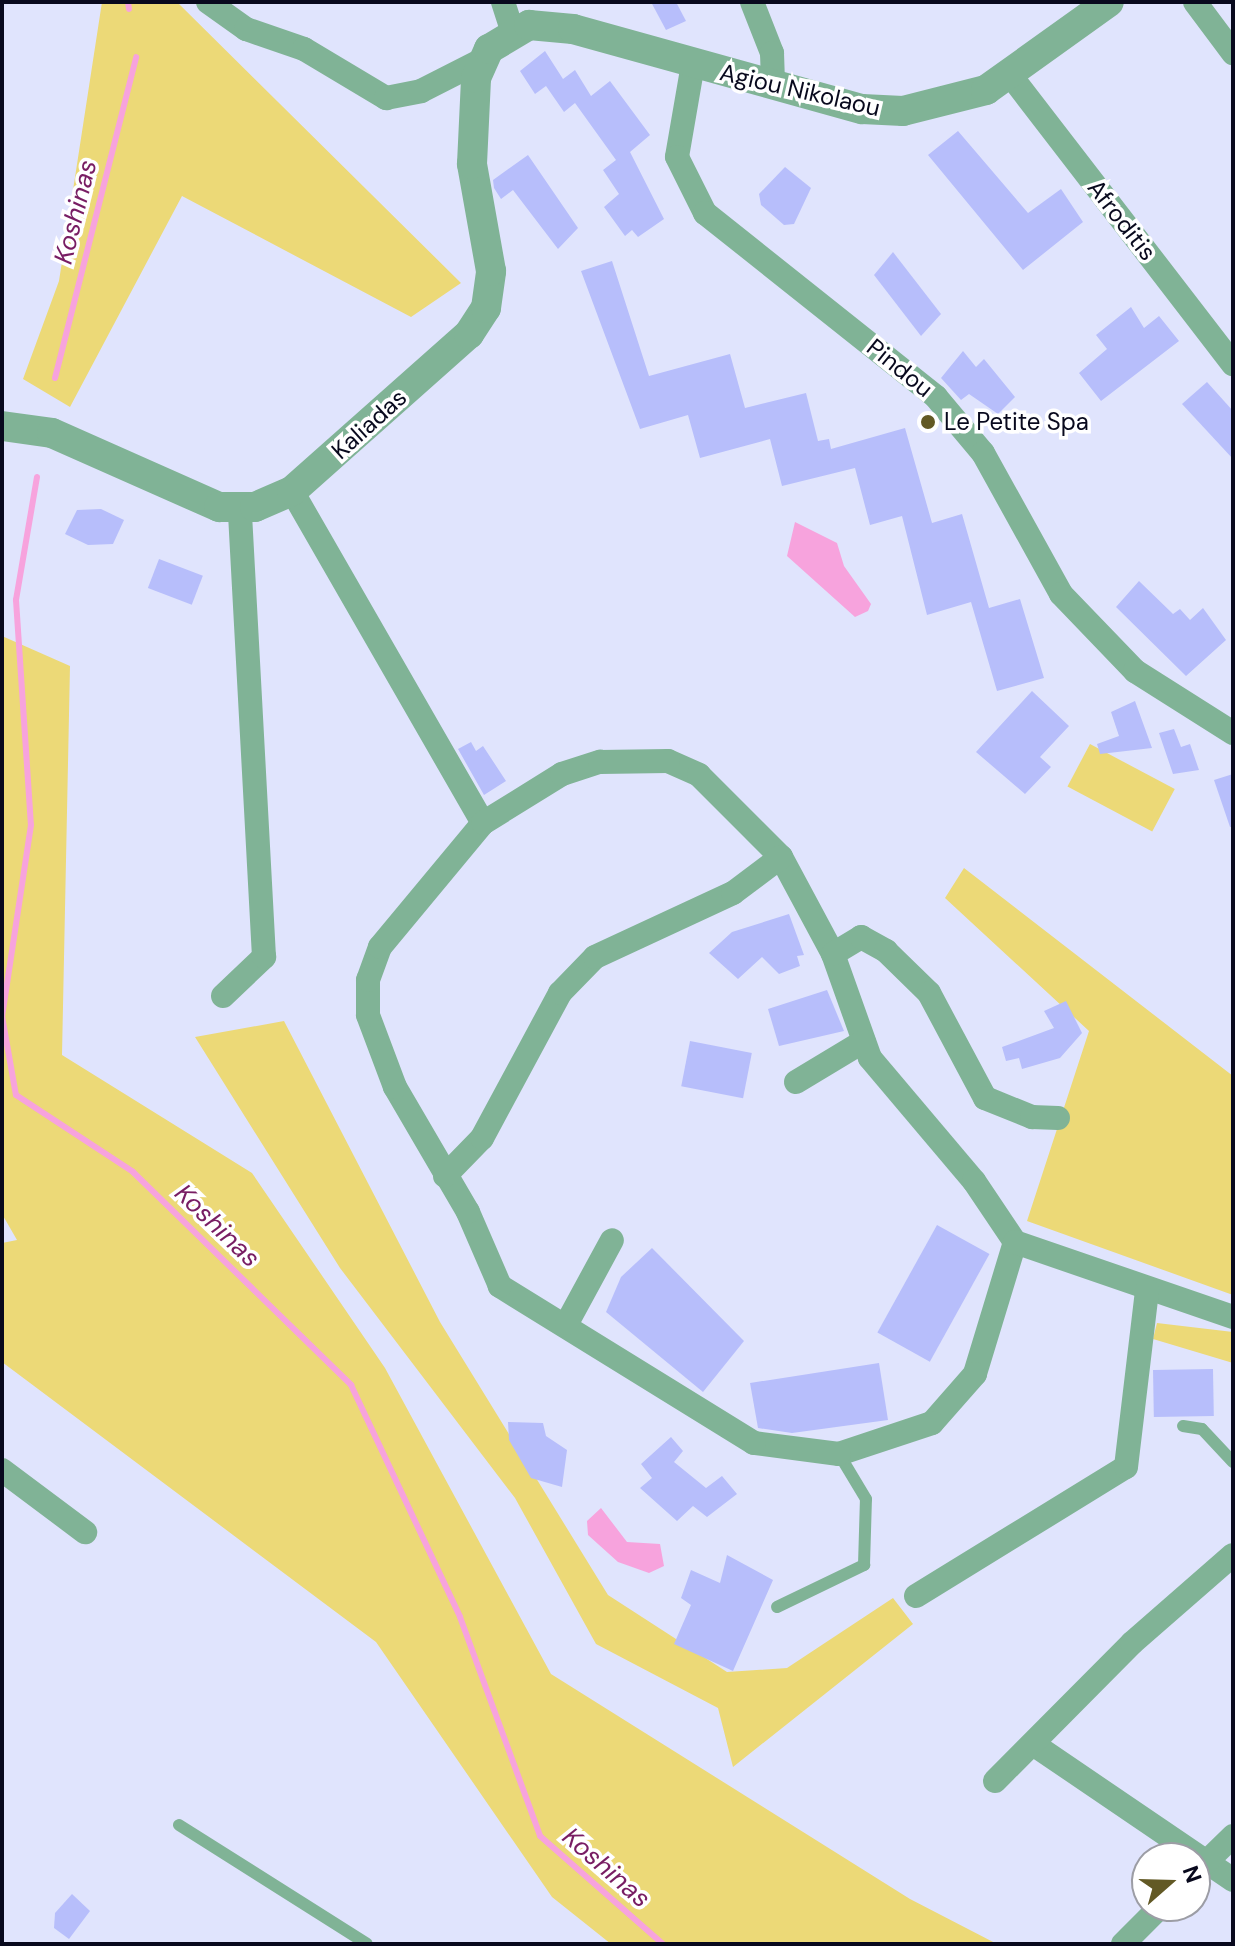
<!DOCTYPE html>
<style>
body{margin:0}
#map{position:relative;width:1235px;height:1946px;overflow:hidden;background:#e0e4fd;font-family:"DM Sans",sans-serif}
div>[style]{position:absolute}
.green>*{inset:0;background:#ecd977;transform-origin:0 0}
.water>*{inset:0;background:#f7a3dd}
.stream>*{height:6px;margin:-3px;padding:0 3px;transform-origin:3px;border-radius:3px;background:#f7a3dd}
.building>*{inset:0;background:#b7befb;transform-origin:0 0}
.service>*{height:12px;margin:-6px;padding:0 6px;transform-origin:6px;border-radius:6px;background:#80b396}
.minor>*{height:24px;margin:-12px;padding:0 12px;transform-origin:12px;border-radius:12px;background:#80b396}
.tertiary>*{height:30px;margin:-15px;padding:0 15px;transform-origin:15px;border-radius:15px;background:#80b396}
.dots>*{width:22px;height:22px;translate:-50% -50%;box-sizing:border-box;border:4px solid #fff;border-radius:50%}
span{translate:-50% -50%;white-space:nowrap;text-align:center;line-height:1.15;-webkit-text-stroke:7px #fff;paint-order:stroke}
.street-label{font-size:24px;color:#08091d}
.poi-label{font-size:24px;color:#08091d}
.left{translate:0 -50%;text-align:left}
.water-label{font-size:26px;color:#781d63;font-style:italic}
.frame{position:absolute;inset:0;border:4px solid #08091d;pointer-events:none}
.north{position:absolute;left:1131px;top:1842px;width:80px;height:80px;box-sizing:border-box;background:#fff;border:2px solid #9c9da5;border-radius:50%;rotate:70deg;font-size:22px;font-weight:700;line-height:32px;text-align:center;color:#08091d}
.north::after{content:'';display:block;margin:auto;width:28px;height:36px;background:#625925;clip-path:polygon(50% 0,100% 100%,50% 72%,0 100%)}
</style>
<div id="map">
<div class="green">
<i style="clip-path:polygon(102px 2px,177px 2px,461px 283px,411px 317px,182px 196px,70px 407px,23px 379px,59px 281px)"></i>
<i style="clip-path:polygon(2px 636px,70px 666px,62px 1055px,252px 1173px,385px 1368px,551px 1674px,910px 1899px,997px 1944px,611px 1944px,552px 1897px,376px 1642px,2px 1362px,2px 1243px,17px 1240px,2px 1214px)"></i>
<i style="left:1090px;top:744px;width:96px;height:48px;rotate:28deg"></i>
<i style="clip-path:polygon(964px 868px,1233px 1076px,1233px 1295px,1027px 1221px,1089px 1031px,945px 898px)"></i>
<i style="clip-path:polygon(284px 1021px,440px 1322px,608px 1595px,727px 1672px,787px 1668px,893px 1598px,913px 1624px,733px 1767px,718px 1708px,596px 1644px,515px 1498px,340px 1268px,195px 1037px)"></i>
<i style="clip-path:polygon(1157px 1323px,1233px 1332px,1233px 1363px,1153px 1339px)"></i>
</div>
<div class="water">
<i style="clip-path:polygon(795px 522px,837px 543px,844px 566px,871px 604px,868px 611px,855px 617px,787px 556px)"></i>
<i style="clip-path:polygon(601px 1508px,627px 1542px,660px 1544px,664px 1566px,649px 1573px,618px 1562px,588px 1535px,587px 1521px)"></i>
</div>
<div class="stream">
<i style="left:128px;top:2px;width:7px;rotate:82deg"></i>
<i style="left:55px;top:378px;width:331px;rotate:-75.8deg"></i>
<i style="left:37px;top:477px;width:125px;rotate:99.7deg"></i>
<i style="left:16px;top:600px;width:225px;rotate:86.2deg"></i>
<i style="left:31px;top:825px;width:193px;rotate:98.6deg"></i>
<i style="left:2px;top:1016px;width:80px;rotate:80deg"></i>
<i style="left:16px;top:1095px;width:140px;rotate:33.3deg"></i>
<i style="left:133px;top:1172px;width:305px;rotate:44.3deg"></i>
<i style="left:351px;top:1385px;width:256px;rotate:64.8deg"></i>
<i style="left:460px;top:1617px;width:233px;rotate:69.9deg"></i>
<i style="left:540px;top:1836px;width:164px;rotate:41.3deg"></i>
</div>
<div class="building">
<i style="clip-path:polygon(651px 2px,676px 2px,686px 21px,666px 30px)"></i>
<i style="clip-path:polygon(545px 51px,563px 79px,575px 70px,591px 96px,610px 81px,650px 135px,630px 152px,664px 219px,638px 237px,632px 230px,625px 236px,604px 207px,619px 194px,603px 170px,616px 160px,575px 103px,564px 112px,546px 86px,535px 94px,520px 71px)"></i>
<i style="clip-path:polygon(958px 131px,1028px 213px,1061px 189px,1083px 222px,1023px 270px,928px 155px)"></i>
<i style="clip-path:polygon(528px 155px,578px 228px,558px 249px,513px 190px,501px 199px,494px 188px,493px 180px)"></i>
<i style="clip-path:polygon(785px 167px,811px 188px,794px 224px,784px 225px,761px 205px,759px 194px)"></i>
<i style="clip-path:polygon(893px 252px,941px 314px,921px 336px,874px 275px)"></i>
<i style="clip-path:polygon(612px 261px,649px 376px,730px 354px,745px 408px,806px 393px,818px 441px,829px 439px,831px 449px,905px 428px,932px 523px,962px 514px,989px 608px,1020px 599px,1044px 678px,997px 691px,971px 602px,927px 615px,902px 516px,870px 525px,855px 468px,782px 486px,770px 439px,700px 458px,688px 415px,640px 429px,581px 271px)"></i>
<i style="clip-path:polygon(1131px 307px,1144px 328px,1159px 316px,1179px 341px,1101px 401px,1079px 373px,1107px 349px,1096px 335px)"></i>
<i style="clip-path:polygon(963px 351px,976px 367px,984px 359px,1015px 397px,998px 414px,969px 394px,961px 400px,941px 378px)"></i>
<i style="clip-path:polygon(1207px 382px,1233px 411px,1233px 459px,1182px 404px)"></i>
<i style="clip-path:polygon(101px 509px,124px 520px,113px 544px,88px 545px,65px 534px,77px 510px)"></i>
<i style="left:159px;top:559px;width:47px;height:31px;rotate:21deg"></i>
<i style="clip-path:polygon(1139px 581px,1173px 614px,1180px 609px,1190px 620px,1203px 608px,1226px 640px,1186px 676px,1116px 607px)"></i>
<i style="clip-path:polygon(1032px 691px,1069px 726px,1040px 757px,1051px 767px,1025px 794px,976px 752px)"></i>
<i style="clip-path:polygon(1135px 701px,1152px 748px,1100px 754px,1097px 744px,1119px 736px,1111px 712px)"></i>
<i style="clip-path:polygon(1174px 729px,1181px 747px,1190px 744px,1199px 770px,1173px 774px,1159px 733px)"></i>
<i style="clip-path:polygon(471px 742px,476px 751px,483px 746px,506px 781px,484px 795px,458px 749px)"></i>
<i style="clip-path:polygon(1233px 774px,1233px 827px,1230px 827px,1214px 780px)"></i>
<i style="clip-path:polygon(789px 914px,804px 955px,797px 956px,800px 966px,779px 974px,762px 957px,738px 979px,709px 953px,732px 932px)"></i>
<i style="clip-path:polygon(827px 990px,844px 1031px,779px 1046px,768px 1009px)"></i>
<i style="clip-path:polygon(1066px 1001px,1082px 1033px,1060px 1058px,1022px 1069px,1019px 1058px,1006px 1061px,1002px 1047px,1054px 1028px,1044px 1011px)"></i>
<i style="left:690px;top:1041px;width:63px;height:46px;rotate:11deg"></i>
<i style="left:937px;top:1225px;width:60px;height:123px;rotate:29deg"></i>
<i style="clip-path:polygon(652px 1248px,744px 1341px,703px 1392px,606px 1312px,621px 1277px)"></i>
<i style="clip-path:polygon(879px 1363px,888px 1420px,792px 1433px,758px 1428px,750px 1383px)"></i>
<i style="left:1213px;top:1369px;width:47px;height:60px;rotate:89deg"></i>
<i style="clip-path:polygon(508px 1422px,543px 1423px,546px 1436px,567px 1450px,562px 1487px,531px 1478px,509px 1440px)"></i>
<i style="clip-path:polygon(671px 1437px,683px 1451px,674px 1462px,706px 1488px,722px 1476px,737px 1494px,707px 1517px,693px 1506px,677px 1521px,640px 1488px,652px 1478px,641px 1464px)"></i>
<i style="clip-path:polygon(727px 1555px,773px 1580px,733px 1671px,674px 1644px,691px 1605px,681px 1598px,691px 1570px,720px 1583px)"></i>
<i style="clip-path:polygon(72px 1894px,90px 1911px,69px 1939px,54px 1928px,55px 1913px)"></i>
</div>
<div class="service">
<i style="left:1183px;top:1426px;width:19px;rotate:9deg"></i>
<i style="left:1202px;top:1429px;width:45px;rotate:46.8deg"></i>
<i style="left:777px;top:1607px;width:97px;rotate:-25.8deg"></i>
<i style="left:864px;top:1565px;width:66px;rotate:-88.3deg"></i>
<i style="left:866px;top:1499px;width:52px;rotate:-121deg"></i>
<i style="left:179px;top:1825px;width:222px;rotate:32.3deg"></i>
</div>
<div class="minor">
<i style="left:208px;top:2px;width:47px;rotate:35.4deg"></i>
<i style="left:246px;top:29px;width:61px;rotate:19deg"></i>
<i style="left:304px;top:49px;width:96px;rotate:30.9deg"></i>
<i style="left:386px;top:98px;width:36px;rotate:-11deg"></i>
<i style="left:421px;top:91px;width:64px;rotate:-27deg"></i>
<i style="left:503px;top:2px;width:32px;rotate:72deg"></i>
<i style="left:752px;top:2px;width:55px;rotate:68.6deg"></i>
<i style="left:772px;top:53px;width:32px;rotate:88deg"></i>
<i style="left:1195px;top:2px;width:64px;rotate:53.3deg"></i>
<i style="left:693px;top:64px;width:94px;rotate:99.8deg"></i>
<i style="left:677px;top:157px;width:63px;rotate:63.4deg"></i>
<i style="left:705px;top:213px;width:295px;rotate:38.5deg"></i>
<i style="left:936px;top:397px;width:73px;rotate:50deg"></i>
<i style="left:983px;top:453px;width:161px;rotate:61deg"></i>
<i style="left:1061px;top:594px;width:107px;rotate:46.1deg"></i>
<i style="left:1135px;top:671px;width:116px;rotate:32.3deg"></i>
<i style="left:1011px;top:76px;width:364px;rotate:52.4deg"></i>
<i style="left:292px;top:491px;width:383px;rotate:60.1deg"></i>
<i style="left:668px;top:761px;width:34px;rotate:24deg"></i>
<i style="left:699px;top:775px;width:116px;rotate:45deg"></i>
<i style="left:781px;top:857px;width:110px;rotate:61.8deg"></i>
<i style="left:833px;top:954px;width:110px;rotate:70.4deg"></i>
<i style="left:870px;top:1058px;width:161px;rotate:49.8deg"></i>
<i style="left:974px;top:1181px;width:73px;rotate:56.1deg"></i>
<i style="left:1015px;top:1242px;width:138px;rotate:106.9deg"></i>
<i style="left:975px;top:1374px;width:65px;rotate:131.3deg"></i>
<i style="left:932px;top:1423px;width:98px;rotate:161.6deg"></i>
<i style="left:839px;top:1454px;width:86px;rotate:-172.6deg"></i>
<i style="left:754px;top:1443px;width:299px;rotate:-148.3deg"></i>
<i style="left:500px;top:1286px;width:81px;rotate:-113.4deg"></i>
<i style="left:468px;top:1212px;width:145px;rotate:-120.3deg"></i>
<i style="left:395px;top:1087px;width:77px;rotate:-110.6deg"></i>
<i style="left:368px;top:1015px;width:35px;rotate:-90deg"></i>
<i style="left:368px;top:980px;width:35px;rotate:-70deg"></i>
<i style="left:380px;top:947px;width:161px;rotate:-50.3deg"></i>
<i style="left:483px;top:823px;width:93px;rotate:-31.8deg"></i>
<i style="left:562px;top:774px;width:40px;rotate:-18deg"></i>
<i style="left:600px;top:762px;width:68px;rotate:-0.8deg"></i>
<i style="left:833px;top:954px;width:33px;rotate:-31deg"></i>
<i style="left:861px;top:937px;width:29px;rotate:29deg"></i>
<i style="left:886px;top:951px;width:60px;rotate:44.3deg"></i>
<i style="left:929px;top:993px;width:119px;rotate:61.9deg"></i>
<i style="left:985px;top:1098px;width:51px;rotate:22deg"></i>
<i style="left:1032px;top:1117px;width:26px;rotate:2deg"></i>
<i style="left:223px;top:996px;width:57px;rotate:-43.6deg"></i>
<i style="left:264px;top:957px;width:448px;rotate:-93.1deg"></i>
<i style="left:796px;top:1082px;width:79px;rotate:-31.1deg"></i>
<i style="left:445px;top:1176px;width:53px;rotate:-45.8deg"></i>
<i style="left:482px;top:1138px;width:165px;rotate:-61.7deg"></i>
<i style="left:560px;top:993px;width:50px;rotate:-45.8deg"></i>
<i style="left:595px;top:957px;width:152px;rotate:-24.9deg"></i>
<i style="left:733px;top:893px;width:60px;rotate:-36.9deg"></i>
<i style="left:1015px;top:1242px;width:231px;rotate:19deg"></i>
<i style="left:567px;top:1323px;width:94px;rotate:-61.5deg"></i>
<i style="left:2px;top:1470px;width:104px;rotate:36.8deg"></i>
<i style="left:916px;top:1596px;width:246px;rotate:-31.6deg"></i>
<i style="left:1126px;top:1467px;width:178px;rotate:-83.2deg"></i>
<i style="left:1033px;top:1744px;width:242px;rotate:34.2deg"></i>
<i style="left:995px;top:1781px;width:194px;rotate:-45.2deg"></i>
<i style="left:1132px;top:1643px;width:134px;rotate:-41.1deg"></i>
<i style="left:1195px;top:1873px;width:53px;rotate:-44.2deg"></i>
<i style="left:1123px;top:1944px;width:54px;rotate:-45deg"></i>
</div>
<div class="tertiary">
<i style="left:2px;top:426px;width:50px;rotate:8deg"></i>
<i style="left:52px;top:433px;width:183px;rotate:23.9deg"></i>
<i style="left:219px;top:507px;width:36px"></i>
<i style="left:255px;top:507px;width:40px;rotate:-23.4deg"></i>
<i style="left:292px;top:491px;width:237px;rotate:-41.6deg"></i>
<i style="left:469px;top:334px;width:31px;rotate:-57deg"></i>
<i style="left:486px;top:308px;width:37px;rotate:-82deg"></i>
<i style="left:491px;top:271px;width:109px;rotate:-100.1deg"></i>
<i style="left:472px;top:164px;width:86px;rotate:-87.3deg"></i>
<i style="left:476px;top:78px;width:32px;rotate:-66deg"></i>
<i style="left:489px;top:49px;width:47px;rotate:-31deg"></i>
<i style="left:529px;top:25px;width:44px;rotate:5.2deg"></i>
<i style="left:573px;top:29px;width:300px;rotate:15.5deg"></i>
<i style="left:862px;top:109px;width:41px;rotate:2.8deg"></i>
<i style="left:903px;top:111px;width:86px;rotate:-14.2deg"></i>
<i style="left:986px;top:90px;width:151px;rotate:-35.6deg"></i>
</div>
<div class="dots">
<i style="left:928px;top:422px;background:#625925"></i>
</div>
<div class="street-label">
<span style="left:800px;top:90px;rotate:13deg">Agiou Nikolaou</span>
<span style="left:1122px;top:220px;rotate:52deg">Afroditis</span>
<span style="left:900px;top:368px;rotate:39deg">Pindou</span>
<span style="left:369px;top:424px;rotate:-42deg">Kaliadas</span>
</div>
<div class="poi-label">
<span class="left" style="left:944px;top:422px">Le Petite Spa</span>
</div>
<div class="water-label">
<span style="left:76px;top:212px;rotate:-76deg">Koshinas</span>
<span style="left:217px;top:1226px;rotate:44deg">Koshinas</span>
<span style="left:606px;top:1868px;rotate:41deg">Koshinas</span>
</div>
<div class="frame"></div>
<div class="north">N</div>
</div>
